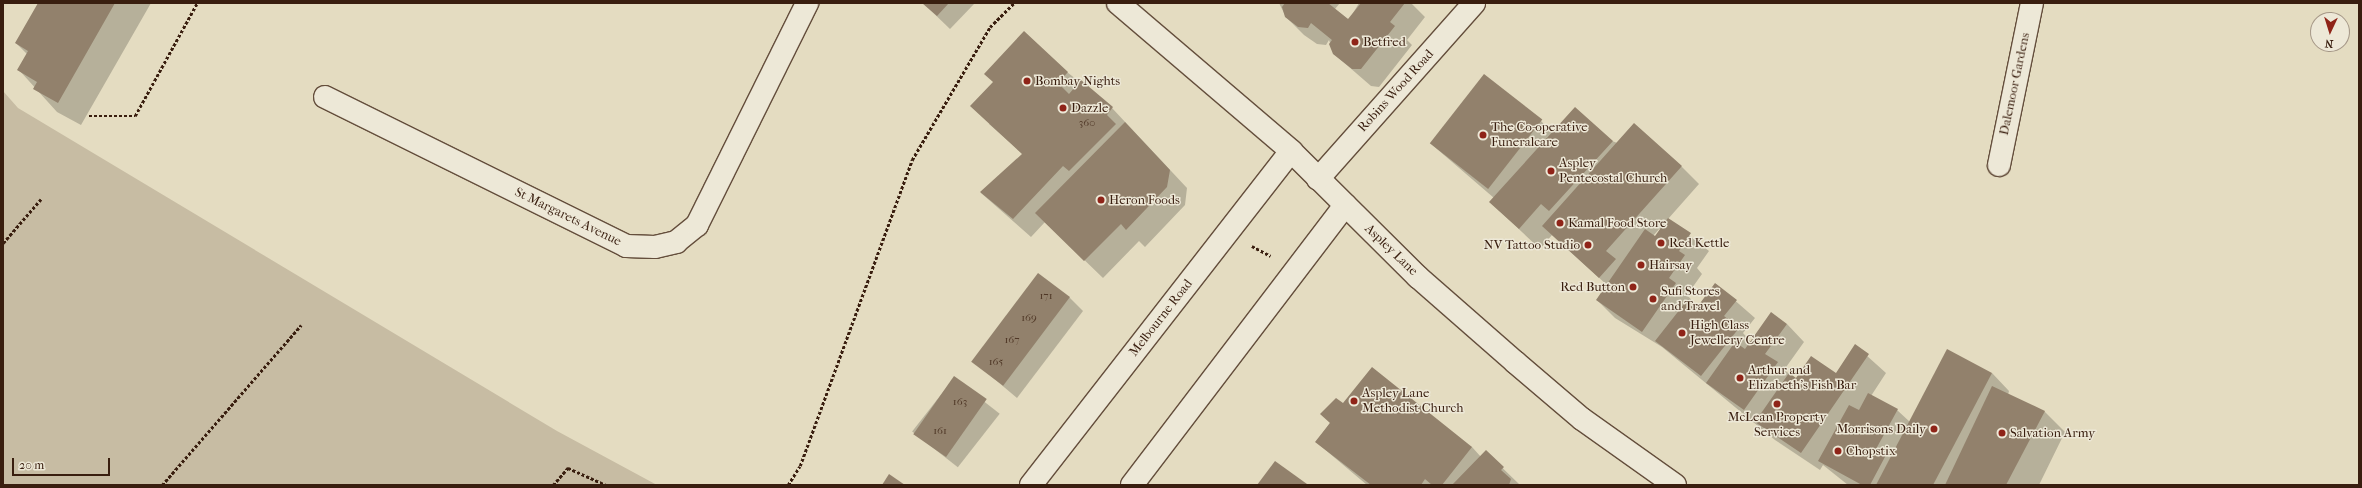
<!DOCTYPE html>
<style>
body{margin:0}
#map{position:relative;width:2362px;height:488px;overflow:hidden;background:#e4dcc1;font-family:"IM FELL French Canon",serif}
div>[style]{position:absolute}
.green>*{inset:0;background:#c7bca3}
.shadow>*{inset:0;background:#0003;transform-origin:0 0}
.building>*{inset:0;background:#92816c;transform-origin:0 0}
.path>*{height:2.5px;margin-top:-1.25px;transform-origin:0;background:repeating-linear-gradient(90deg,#391e0f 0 3px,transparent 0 5px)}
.roads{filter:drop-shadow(1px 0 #644e3c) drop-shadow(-1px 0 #644e3c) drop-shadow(0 1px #644e3c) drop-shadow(0 -1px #644e3c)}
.street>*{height:22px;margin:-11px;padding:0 11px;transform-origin:11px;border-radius:11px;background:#ede8d7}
.secondary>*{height:22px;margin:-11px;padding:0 11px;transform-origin:11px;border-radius:11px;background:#ede8d7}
.dots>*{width:11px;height:11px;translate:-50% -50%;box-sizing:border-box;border:2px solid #ede8d7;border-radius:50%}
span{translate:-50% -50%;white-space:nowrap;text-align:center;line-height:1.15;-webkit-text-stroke:3px #ede8d7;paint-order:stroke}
.number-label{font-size:11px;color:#4f3726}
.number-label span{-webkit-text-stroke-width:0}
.poi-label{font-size:13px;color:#391e0f}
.left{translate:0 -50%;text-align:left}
.right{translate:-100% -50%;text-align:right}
.street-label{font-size:13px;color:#391e0f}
.frame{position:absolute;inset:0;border:4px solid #391e0f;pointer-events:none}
.north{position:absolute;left:2310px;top:12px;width:40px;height:40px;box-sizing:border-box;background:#ede8d7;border:1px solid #a59787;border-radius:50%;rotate:184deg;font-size:11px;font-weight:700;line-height:16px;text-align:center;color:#391e0f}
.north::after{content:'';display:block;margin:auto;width:14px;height:18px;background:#8f2418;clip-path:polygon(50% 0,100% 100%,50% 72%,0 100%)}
.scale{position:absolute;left:12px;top:458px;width:98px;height:18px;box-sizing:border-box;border:2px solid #391e0f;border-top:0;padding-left:5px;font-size:12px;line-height:14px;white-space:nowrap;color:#391e0f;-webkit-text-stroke:3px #ede8d7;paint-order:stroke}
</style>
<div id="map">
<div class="green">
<i style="clip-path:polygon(3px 91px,18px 108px,557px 431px,657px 485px,3px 485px)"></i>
</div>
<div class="shadow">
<i style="clip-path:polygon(39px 3px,151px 3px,81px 125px,57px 112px,19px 70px,28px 55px,16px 43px)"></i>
<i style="clip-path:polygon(923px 3px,975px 3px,950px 29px)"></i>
<i style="clip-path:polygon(1279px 3px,1340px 3px,1335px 9px,1349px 20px,1359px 3px,1411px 3px,1425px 17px,1407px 40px,1412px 45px,1379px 87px,1371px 86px,1334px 54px,1329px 40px,1326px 45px,1317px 44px,1304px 35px,1286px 17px)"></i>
<i style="clip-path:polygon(1067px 72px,1112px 108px,1187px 188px,1185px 205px,1145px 247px,1139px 241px,1103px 278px,1045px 222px,1031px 237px,981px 193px,1023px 154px,989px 124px)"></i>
<i style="clip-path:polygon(evenodd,1541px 121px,1553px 133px,1612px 141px,1682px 167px,1699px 184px,1668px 219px,1709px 251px,1697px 268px,1702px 274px,1687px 295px,1698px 307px,1716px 284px,1755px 318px,1743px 333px,1751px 342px,1787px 324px,1804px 342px,1784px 370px,1797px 379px,1836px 374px,1856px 346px,1886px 373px,1871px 396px,1897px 410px,1910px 422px,1992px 373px,2009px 391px,2008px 395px,2045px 412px,2065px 432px,2039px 485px,1848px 485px,1823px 465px,1820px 470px,1775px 440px,1662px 347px,1615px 318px,1597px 300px,1607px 285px,1552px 235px,1540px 249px,1490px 202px,1494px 198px,1430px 143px,1541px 121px,1661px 227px,1656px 237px,1653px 236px,1661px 227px)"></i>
<i style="clip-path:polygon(1069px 297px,1083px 311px,1017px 398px,973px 361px)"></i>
<i style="left:954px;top:378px;width:58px;height:68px;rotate:38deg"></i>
<i style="clip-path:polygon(1343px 405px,1472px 447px,1481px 457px,1486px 452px,1520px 485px,1367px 485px,1316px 442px)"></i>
</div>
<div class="building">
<i style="clip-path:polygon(38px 3px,115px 3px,58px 103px,33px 89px,37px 82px,17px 70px,28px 51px,15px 43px)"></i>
<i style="clip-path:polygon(922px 3px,949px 3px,937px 16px)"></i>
<i style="clip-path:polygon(1285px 3px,1328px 3px,1348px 19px,1361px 3px,1405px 3px,1390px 22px,1395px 26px,1361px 69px,1352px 69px,1333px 54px,1329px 44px,1332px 40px,1311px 23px,1308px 28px,1298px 27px,1285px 17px,1282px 7px)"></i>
<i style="clip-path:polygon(1024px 31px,1068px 72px,1058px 83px,1069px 94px,1081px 80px,1113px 107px,1107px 115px,1116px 124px,1069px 171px,1063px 166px,1013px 219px,980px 192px,1022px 154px,970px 106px,993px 82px,984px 74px)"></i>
<i style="left:1484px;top:74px;width:74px;height:88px;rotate:38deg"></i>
<i style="clip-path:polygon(1575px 107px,1613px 141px,1549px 211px,1541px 204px,1519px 229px,1489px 202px)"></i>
<i style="clip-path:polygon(1125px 122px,1170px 170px,1167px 187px,1126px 230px,1121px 224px,1084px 261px,1035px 213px)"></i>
<i style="clip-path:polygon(1634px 123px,1682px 166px,1606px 251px,1616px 259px,1599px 278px,1542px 226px)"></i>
<i style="clip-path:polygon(1668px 218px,1691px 233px,1679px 251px,1685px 255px,1669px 278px,1676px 283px,1642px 332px,1596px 300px,1645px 229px,1655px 236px)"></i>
<i style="left:1038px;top:273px;width:40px;height:111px;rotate:37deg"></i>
<i style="clip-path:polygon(1715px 283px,1737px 300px,1724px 316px,1739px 328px,1701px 376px,1655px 341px,1688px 299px,1698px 306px)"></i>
<i style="clip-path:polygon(1771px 312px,1787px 324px,1765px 354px,1778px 362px,1744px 410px,1706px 383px,1735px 342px,1745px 349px)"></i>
<i style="clip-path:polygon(1855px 344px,1869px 354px,1801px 453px,1755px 422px,1789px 373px,1796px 378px,1811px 356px,1836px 373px)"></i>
<i style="clip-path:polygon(1947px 349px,1992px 373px,1933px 485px,1876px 485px)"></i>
<i style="clip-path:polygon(1372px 367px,1472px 447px,1442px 485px,1432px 485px,1425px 479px,1421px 485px,1371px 485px,1315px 442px,1330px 423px,1320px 414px,1336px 398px,1343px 403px)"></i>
<i style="left:954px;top:376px;width:40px;height:71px;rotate:35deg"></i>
<i style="clip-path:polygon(1992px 386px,2045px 411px,2006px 485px,1945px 485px)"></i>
<i style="clip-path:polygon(1868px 393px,1898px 409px,1876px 449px,1886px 455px,1870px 485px,1862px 485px,1818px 461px,1849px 405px,1859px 410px)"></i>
<i style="clip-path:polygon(1486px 450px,1504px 467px,1501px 470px,1511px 479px,1509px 485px,1452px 485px)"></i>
<i style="clip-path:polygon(1275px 461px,1307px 484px,1306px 485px,1257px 485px)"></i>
<i style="clip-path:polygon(889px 474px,905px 485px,882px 485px)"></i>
</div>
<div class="path">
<i style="left:89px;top:116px;width:46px"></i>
<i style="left:135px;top:116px;width:129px;rotate:-61.2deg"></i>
<i style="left:3px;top:243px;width:58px;rotate:-49.2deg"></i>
<i style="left:1252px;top:246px;width:21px;rotate:28deg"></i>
<i style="left:162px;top:485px;width:212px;rotate:-49deg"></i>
<i style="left:553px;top:485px;width:23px;rotate:-49deg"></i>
<i style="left:568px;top:468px;width:42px;rotate:24.1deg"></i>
<i style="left:788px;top:485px;width:22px;rotate:-58deg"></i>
<i style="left:800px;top:466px;width:326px;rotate:-69.9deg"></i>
<i style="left:912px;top:160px;width:154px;rotate:-59.6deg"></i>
<i style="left:990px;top:27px;width:34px;rotate:-45deg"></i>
</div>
<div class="roads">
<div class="street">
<i style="left:325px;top:97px;width:336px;rotate:26.3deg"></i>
<i style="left:626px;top:246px;width:29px;rotate:2deg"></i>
<i style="left:655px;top:247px;width:22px;rotate:-13deg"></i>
<i style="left:676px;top:242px;width:27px;rotate:-39deg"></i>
<i style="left:697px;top:225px;width:248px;rotate:-63.6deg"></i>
<i style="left:1999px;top:165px;width:165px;rotate:-78.5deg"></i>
</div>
<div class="secondary">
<i style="left:1118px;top:3px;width:228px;rotate:40.5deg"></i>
<i style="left:1291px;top:151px;width:179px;rotate:44.8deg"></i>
<i style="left:1418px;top:277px;width:129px;rotate:41.2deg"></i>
<i style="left:1515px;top:362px;width:88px;rotate:40.4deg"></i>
<i style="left:1582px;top:419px;width:114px;rotate:35.4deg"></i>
<i style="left:1318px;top:179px;width:235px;rotate:-48.4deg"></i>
<i style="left:1031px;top:485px;width:423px;rotate:-52.1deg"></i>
<i style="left:1132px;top:485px;width:352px;rotate:-52.7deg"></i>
</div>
</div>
<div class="dots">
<i style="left:1355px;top:42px;background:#8f2418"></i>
<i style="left:1027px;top:81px;background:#8f2418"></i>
<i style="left:1063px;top:108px;background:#8f2418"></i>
<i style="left:1483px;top:135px;background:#8f2418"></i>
<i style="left:1551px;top:171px;background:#8f2418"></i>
<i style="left:1101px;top:200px;background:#8f2418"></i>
<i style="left:1560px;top:223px;background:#8f2418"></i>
<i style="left:1661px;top:243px;background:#8f2418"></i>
<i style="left:1588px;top:245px;background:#8f2418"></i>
<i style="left:1641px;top:265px;background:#8f2418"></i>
<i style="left:1633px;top:287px;background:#8f2418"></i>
<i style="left:1653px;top:299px;background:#8f2418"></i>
<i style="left:1682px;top:333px;background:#8f2418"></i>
<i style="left:1740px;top:378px;background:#8f2418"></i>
<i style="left:1354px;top:401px;background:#8f2418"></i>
<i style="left:1777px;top:404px;background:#8f2418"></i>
<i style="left:1934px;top:429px;background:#8f2418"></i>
<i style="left:2002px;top:433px;background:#8f2418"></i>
<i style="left:1838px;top:451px;background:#8f2418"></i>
</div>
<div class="number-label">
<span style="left:1087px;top:123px">360</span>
<span style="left:1046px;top:296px">171</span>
<span style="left:1029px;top:318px">169</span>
<span style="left:1012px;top:340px">167</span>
<span style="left:996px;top:362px">165</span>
<span style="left:960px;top:402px">163</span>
<span style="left:940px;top:431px">161</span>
</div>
<div class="poi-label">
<span class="left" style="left:1363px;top:42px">Betfred</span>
<span class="left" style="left:1035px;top:81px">Bombay Nights</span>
<span class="left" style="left:1071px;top:108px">Dazzle</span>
<span class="left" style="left:1491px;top:135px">The Co-operative<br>Funeralcare</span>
<span class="left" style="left:1559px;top:171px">Aspley<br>Pentecostal Church</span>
<span class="left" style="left:1109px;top:200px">Heron Foods</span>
<span class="left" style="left:1568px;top:223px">Kamal Food Store</span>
<span class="left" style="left:1669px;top:243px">Red Kettle</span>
<span class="right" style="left:1580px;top:245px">NV Tattoo Studio</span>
<span class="left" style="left:1649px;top:265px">Hairsay</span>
<span class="right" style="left:1625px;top:287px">Red Button</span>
<span class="left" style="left:1661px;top:299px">Sufi Stores<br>and Travel</span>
<span class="left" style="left:1690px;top:333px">High Class<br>Jewellery Centre</span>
<span class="left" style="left:1748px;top:378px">Arthur and<br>Elizabeth's Fish Bar</span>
<span class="left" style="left:1362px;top:401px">Aspley Lane<br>Methodist Church</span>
<span style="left:1777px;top:425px">McLean Property<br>Services</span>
<span class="right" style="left:1926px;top:429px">Morrisons Daily</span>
<span class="left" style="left:2010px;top:433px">Salvation Army</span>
<span class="left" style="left:1846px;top:451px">Chopstix</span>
</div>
<div class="street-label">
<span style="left:2015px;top:84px;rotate:-78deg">Dalemoor Gardens</span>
<span style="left:1396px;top:91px;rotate:-48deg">Robins Wood Road</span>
<span style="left:568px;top:217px;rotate:26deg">St Margarets Avenue</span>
<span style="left:1391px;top:250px;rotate:44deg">Aspley Lane</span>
<span style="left:1161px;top:318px;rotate:-52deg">Melbourne Road</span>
</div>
<div class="frame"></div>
<div class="north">N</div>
<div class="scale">20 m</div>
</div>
